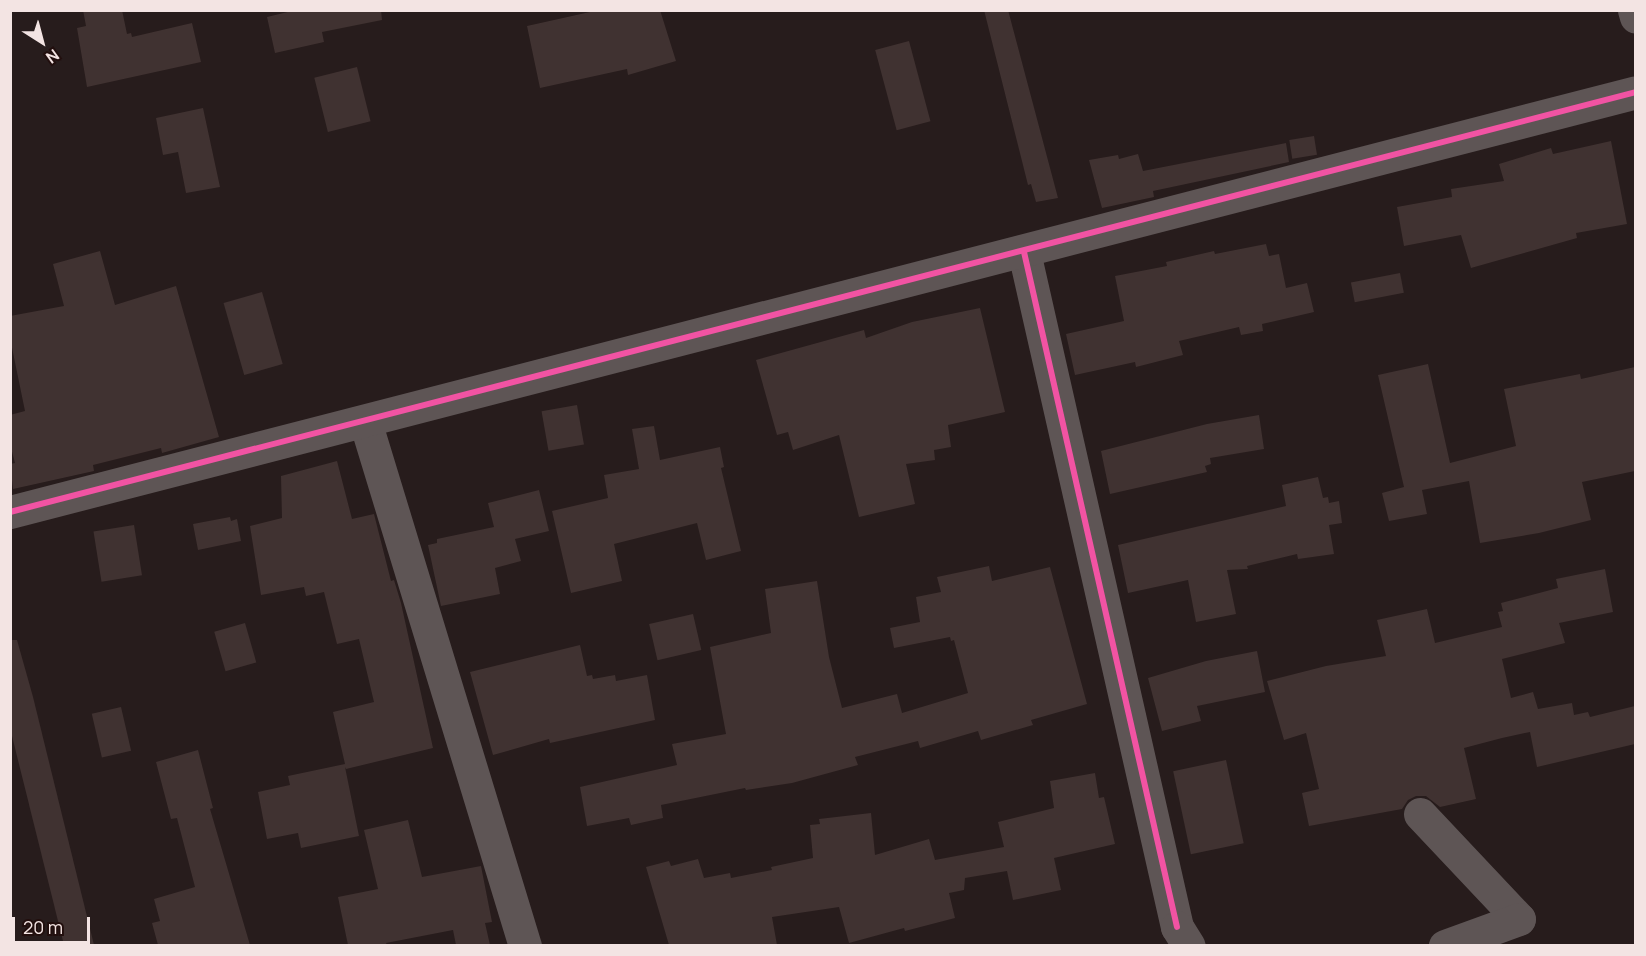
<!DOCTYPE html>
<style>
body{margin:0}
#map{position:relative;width:1646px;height:956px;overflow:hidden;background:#271c1c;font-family:Manrope,sans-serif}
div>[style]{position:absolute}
.building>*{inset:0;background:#403231;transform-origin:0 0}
.minor>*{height:33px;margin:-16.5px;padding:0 16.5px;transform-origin:16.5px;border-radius:16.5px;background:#5e5555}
.cycleway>*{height:6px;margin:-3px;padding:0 3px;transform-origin:3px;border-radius:3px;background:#f153a3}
span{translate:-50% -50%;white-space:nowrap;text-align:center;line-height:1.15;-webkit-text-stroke:4.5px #220f0e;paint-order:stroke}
.frame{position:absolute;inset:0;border:12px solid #f3e4e3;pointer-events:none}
.north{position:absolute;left:12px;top:12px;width:60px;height:60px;-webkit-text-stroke:4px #220f0e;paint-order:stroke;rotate:144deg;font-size:16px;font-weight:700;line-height:24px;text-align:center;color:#f3e4e3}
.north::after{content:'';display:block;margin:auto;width:21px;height:27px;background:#f3e4e3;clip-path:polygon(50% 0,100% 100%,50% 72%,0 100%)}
.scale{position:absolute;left:12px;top:917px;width:78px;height:27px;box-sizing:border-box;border:3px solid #f3e4e3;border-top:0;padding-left:8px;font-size:18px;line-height:21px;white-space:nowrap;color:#f3e4e3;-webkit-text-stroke:4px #220f0e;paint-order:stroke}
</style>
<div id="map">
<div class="building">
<i style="clip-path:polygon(83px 10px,122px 10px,127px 34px,131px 33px,132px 37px,192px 23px,201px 62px,87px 87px,77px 28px,86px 26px)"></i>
<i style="clip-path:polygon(296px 10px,381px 10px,382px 20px,322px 32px,324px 42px,275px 53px,267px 17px)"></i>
<i style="clip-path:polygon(599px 10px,660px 10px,676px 61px,628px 75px,627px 69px,540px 88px,527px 26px)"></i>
<i style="clip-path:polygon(984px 10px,1008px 10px,1058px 198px,1036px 202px,1031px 184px,1028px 185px)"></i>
<i style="left:909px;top:41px;width:83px;height:35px;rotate:75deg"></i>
<i style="left:357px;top:67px;width:56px;height:44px;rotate:76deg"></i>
<i style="clip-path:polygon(203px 108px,220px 187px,186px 193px,178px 152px,163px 155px,156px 118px)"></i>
<i style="left:1314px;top:136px;width:19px;height:25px;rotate:81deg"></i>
<i style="clip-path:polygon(1611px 141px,1627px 224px,1576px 233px,1577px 238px,1471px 268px,1461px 235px,1404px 246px,1397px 207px,1452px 197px,1451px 189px,1504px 181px,1499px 164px,1551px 148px,1553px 154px)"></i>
<i style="clip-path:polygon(1286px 143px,1289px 162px,1153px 191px,1154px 197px,1102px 208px,1089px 160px,1118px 155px,1119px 159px,1138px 154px,1143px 171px)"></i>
<i style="clip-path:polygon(1266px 244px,1269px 256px,1279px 254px,1286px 288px,1307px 283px,1314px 312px,1262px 324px,1263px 331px,1241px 335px,1239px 327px,1179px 341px,1183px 355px,1136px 367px,1135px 362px,1075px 375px,1066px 334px,1124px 321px,1115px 276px,1167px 266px,1166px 262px,1214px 251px,1215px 254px)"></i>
<i style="clip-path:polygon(100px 251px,115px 305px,176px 286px,219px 437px,162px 453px,161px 448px,93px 465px,94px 471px,13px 489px,10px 464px,15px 463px,10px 444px,10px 415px,25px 411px,10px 338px,10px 316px,64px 306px,53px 264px)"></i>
<i style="left:1400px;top:273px;width:20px;height:50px;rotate:79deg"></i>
<i style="left:262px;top:292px;width:75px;height:40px;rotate:74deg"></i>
<i style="clip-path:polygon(980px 308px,1005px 412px,948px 425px,951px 447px,934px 450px,935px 460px,906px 464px,915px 504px,859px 517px,839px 435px,793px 450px,788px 432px,777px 435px,756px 360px,864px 330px,866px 338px,912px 322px)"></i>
<i style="clip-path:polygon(1428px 364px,1450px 463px,1516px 446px,1504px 389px,1580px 374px,1581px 379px,1635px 367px,1635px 471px,1582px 482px,1591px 520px,1539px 533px,1480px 543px,1469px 481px,1422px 490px,1427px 514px,1389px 521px,1382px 493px,1404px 487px,1378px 375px)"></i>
<i style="left:577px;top:405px;width:40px;height:36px;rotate:80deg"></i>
<i style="clip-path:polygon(1259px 415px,1264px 449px,1210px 458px,1211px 464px,1205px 466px,1207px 472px,1110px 494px,1101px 451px,1207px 424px)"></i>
<i style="clip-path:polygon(654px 426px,660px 460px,720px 447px,724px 467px,721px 468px,741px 551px,706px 560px,697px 523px,614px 544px,622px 581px,571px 593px,552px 511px,608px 498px,604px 475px,639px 469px,632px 429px)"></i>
<i style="clip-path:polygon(337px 461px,352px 519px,374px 514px,391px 581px,394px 580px,401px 603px,433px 748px,346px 769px,345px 767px,359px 836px,301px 848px,298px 833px,267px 839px,258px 792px,290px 785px,288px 776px,345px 764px,333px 712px,374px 702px,359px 639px,337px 644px,324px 592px,306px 596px,304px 587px,261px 595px,250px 526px,282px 518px,281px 476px)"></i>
<i style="clip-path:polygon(1318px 477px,1323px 498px,1328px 497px,1329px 503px,1339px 501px,1342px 523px,1329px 525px,1334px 554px,1298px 559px,1297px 554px,1247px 566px,1248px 569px,1227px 570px,1236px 614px,1196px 622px,1188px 580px,1128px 593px,1118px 545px,1286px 506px,1282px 485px)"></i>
<i style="clip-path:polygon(539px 490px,549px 531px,515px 539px,521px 561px,495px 568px,500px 594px,441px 606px,428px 545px,437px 543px,437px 539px,494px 527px,488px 503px)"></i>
<i style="clip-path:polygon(230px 517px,231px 521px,237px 519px,241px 541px,198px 550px,193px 524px)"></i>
<i style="left:134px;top:525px;width:51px;height:41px;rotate:81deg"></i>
<i style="clip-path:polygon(989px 566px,992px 581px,1050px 567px,1087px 704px,1031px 720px,1033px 725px,981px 740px,978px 731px,920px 748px,918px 741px,855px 757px,858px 765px,792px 783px,746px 790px,745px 788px,661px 805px,663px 818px,631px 825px,629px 818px,587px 826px,580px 787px,677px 765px,672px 744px,726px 734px,710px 647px,771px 633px,765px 589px,817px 581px,829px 657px,842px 708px,897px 694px,902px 713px,968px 693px,954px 640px,951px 641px,950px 637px,894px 648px,890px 628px,920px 622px,916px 597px,941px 592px,937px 577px)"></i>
<i style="clip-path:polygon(1605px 569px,1613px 612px,1559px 623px,1565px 643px,1502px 659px,1511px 698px,1533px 692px,1538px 709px,1572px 703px,1574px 715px,1588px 712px,1590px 717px,1635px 706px,1635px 744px,1537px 767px,1530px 732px,1502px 738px,1464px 748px,1476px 799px,1440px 807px,1426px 796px,1416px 796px,1408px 800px,1402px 809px,1309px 826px,1302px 793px,1319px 789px,1306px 733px,1284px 740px,1267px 681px,1326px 666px,1386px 656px,1377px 620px,1427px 609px,1435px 643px,1502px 627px,1498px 612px,1503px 611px,1501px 603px,1558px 588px,1556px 579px)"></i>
<i style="left:693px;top:614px;width:37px;height:45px;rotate:77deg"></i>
<i style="left:245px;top:623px;width:41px;height:32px;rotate:74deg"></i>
<i style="clip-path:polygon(10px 640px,17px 640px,33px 697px,94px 945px,64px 945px,10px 728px)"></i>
<i style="clip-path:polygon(580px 645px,587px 676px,592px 675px,593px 679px,615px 675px,616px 681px,647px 675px,655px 720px,550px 743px,549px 739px,493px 755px,470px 672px)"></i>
<i style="clip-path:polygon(1257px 651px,1265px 692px,1197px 706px,1201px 721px,1162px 731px,1148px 678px,1206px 661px)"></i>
<i style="left:121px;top:707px;width:45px;height:30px;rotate:77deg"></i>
<i style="clip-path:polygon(198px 750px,213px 808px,210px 809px,250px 945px,158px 945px,152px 923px,160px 921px,154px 899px,195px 887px,177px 818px,171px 819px,156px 762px)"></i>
<i style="left:1226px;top:760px;width:85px;height:54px;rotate:78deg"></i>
<i style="clip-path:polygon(1095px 773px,1099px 798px,1104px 797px,1115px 844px,1054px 858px,1061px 890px,1013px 900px,1007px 871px,965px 878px,964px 890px,949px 893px,955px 918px,905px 931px,904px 928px,849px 943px,839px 907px,772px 917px,777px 945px,669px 945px,646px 867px,669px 861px,671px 866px,698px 859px,704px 878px,730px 873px,731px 878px,772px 870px,771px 867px,813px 858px,810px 825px,820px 824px,819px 819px,871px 813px,875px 855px,929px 839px,935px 860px,1004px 847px,998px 822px,1054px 808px,1050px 781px)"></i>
<i style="clip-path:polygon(408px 820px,422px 877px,481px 866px,492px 922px,485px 923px,490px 945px,456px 945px,453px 930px,386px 943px,387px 945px,348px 945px,338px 897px,378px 889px,364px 830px)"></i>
</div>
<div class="minor">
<i style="left:1634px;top:10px;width:7px;rotate:74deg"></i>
<i style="left:1024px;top:252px;width:692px;rotate:77.23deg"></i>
<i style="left:1177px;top:927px;width:22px;rotate:58deg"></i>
<i style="left:365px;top:421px;width:549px;rotate:73.05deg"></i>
<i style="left:10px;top:512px;width:1679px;rotate:-14.48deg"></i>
<i style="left:1420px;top:814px;width:144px;rotate:46.7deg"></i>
<i style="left:1519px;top:919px;width:79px;rotate:160deg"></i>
</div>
<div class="cycleway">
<i style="left:1024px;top:252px;width:692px;rotate:77.23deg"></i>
<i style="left:10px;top:512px;width:1679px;rotate:-14.48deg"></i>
</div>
<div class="frame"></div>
<div class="north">N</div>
<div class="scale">20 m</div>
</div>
